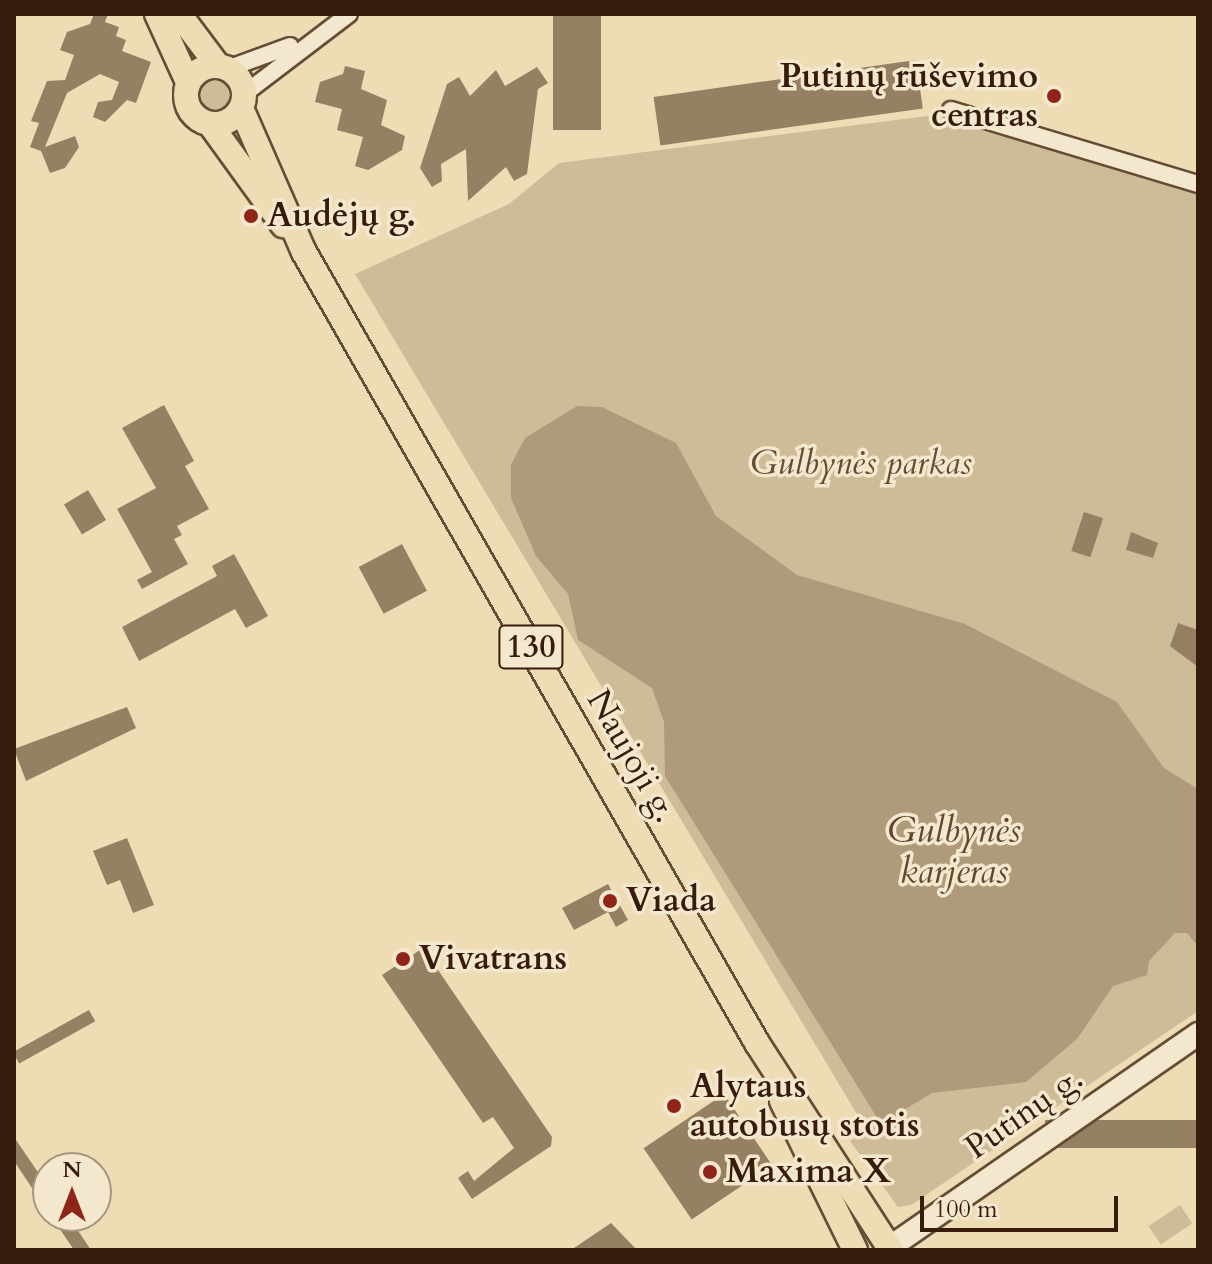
<!DOCTYPE html>
<meta charset="utf-8">
<style>
body{margin:0}
#map{position:relative;width:1212px;height:1264px;overflow:hidden;background:#eddcb4;font-family:Cardo,serif}
div>[style]{position:absolute}
.green>*{inset:0;background:#cebb97;transform-origin:0 0}
.round{border-radius:50%}
.water>*{inset:0;background:#af9b7b}
.building>*{inset:0;background:#968063;transform-origin:0 0}
.roads{filter:drop-shadow(2px 0 #654c35) drop-shadow(-2px 0 #654c35) drop-shadow(0 2px #654c35) drop-shadow(0 -2px #654c35)}
.street>*{height:16px;margin:-8px;padding:0 8px;transform-origin:8px;border-radius:8px;background:#f3e8ce}
.secondary>*{height:22px;margin:-11px;padding:0 11px;transform-origin:11px;border-radius:11px;background:#f3e8ce}
.primary>*{height:24px;margin:-12px;padding:0 12px;transform-origin:12px;border-radius:12px;background:#eddcb4}
.primary>.ring{margin:-12px;padding:0;box-sizing:content-box;background:none;border:24px solid #eddcb4;border-radius:50%}
.dots>*{width:22px;height:22px;translate:-50% -50%;box-sizing:border-box;border:4px solid #f3e8ce;border-radius:50%}
span{translate:-50% -50%;white-space:nowrap;text-align:center;line-height:1.15;-webkit-text-stroke:7px #f3e8ce;paint-order:stroke}
.shield-label span{padding:2px 6px;background:#f3e8ce;border:2px solid;border-radius:6px;-webkit-text-stroke-width:0}
.shield-label{font-size:32px;color:#381c0b;font-weight:700}
.poi-label{font-size:34px;color:#381c0b;font-weight:700}
.right{translate:-100% -50%;text-align:right}
.left{translate:0 -50%;text-align:left}
.park-label{font-size:34px;color:#654c35;font-style:italic}
.street-label{font-size:34px;color:#381c0b}
.water-label{font-size:36px;color:#624832;font-style:italic}
.frame{position:absolute;inset:0;border:16px solid #381c0b;pointer-events:none}
.north{position:absolute;left:32px;top:1152px;width:80px;height:80px;box-sizing:border-box;background:#f3e8ce;border:2px solid #a89680;border-radius:50%;rotate:0deg;font-size:22px;font-weight:700;line-height:32px;text-align:center;color:#381c0b}
.north::after{content:'';display:block;margin:auto;width:28px;height:36px;background:#8f2418;clip-path:polygon(50% 0,100% 100%,50% 72%,0 100%)}
.scale{position:absolute;left:920px;top:1196px;width:198px;height:36px;box-sizing:border-box;border:4px solid #381c0b;border-top:0;padding-left:10px;font-size:24px;line-height:28px;white-space:nowrap;color:#381c0b;-webkit-text-stroke:6px #f3e8ce;paint-order:stroke}
</style>
<div id="map">
<div class="green">
<i class="round" style="left:199px;top:80px;width:30px;height:30px"></i>
<i style="clip-path:polygon(927px 116px,1198px 188px,1198px 1011px,911px 1205px,898px 1207px,850px 1141px,867px 1131px,355px 274px,509px 204px,559px 163px)"></i>
<i style="left:1180px;top:1205px;width:22px;height:38px;rotate:56deg"></i>
</div>
<div class="water">
<i style="clip-path:polygon(577px 406px,602px 407px,676px 443px,716px 516px,797px 575px,965px 624px,1117px 702px,1164px 768px,1198px 789px,1198px 946px,1187px 933px,1175px 933px,1149px 961px,1147px 975px,1113px 986px,1077px 1039px,1026px 1082px,932px 1093px,881px 1124px,665px 776px,664px 722px,652px 688px,578px 640px,568px 594px,536px 556px,511px 498px,511px 465px,525px 438px)"></i>
</div>
<div class="building">
<i style="clip-path:polygon(94px 14px,108px 14px,105px 22px,119px 27px,116px 36px,126px 40px,122px 51px,151px 62px,136px 103px,127px 100px,105px 122px,93px 117px,98px 102px,112px 100px,119px 82px,100px 74px,67px 93px,45px 147px,75px 136px,79px 147px,65px 168px,50px 173px,41px 151px,30px 147px,39px 123px,31px 121px,47px 81px,65px 80px,74px 55px,60px 50px,67px 32px,90px 24px)"></i>
<i style="left:553px;top:14px;width:48px;height:116px"></i>
<i style="left:916px;top:60px;width:49px;height:265px;rotate:82deg"></i>
<i style="clip-path:polygon(345px 66px,365px 71px,361px 89px,387px 100px,381px 125px,405px 136px,402px 150px,368px 170px,355px 166px,363px 137px,337px 130px,342px 109px,315px 102px,320px 82px,343px 74px)"></i>
<i style="clip-path:polygon(537px 67px,548px 83px,538px 89px,527px 174px,514px 181px,506px 167px,468px 201px,466px 149px,441px 164px,442px 181px,432px 187px,420px 168px,447px 84px,459px 77px,470px 96px,496px 70px,505px 86px)"></i>
<i style="clip-path:polygon(164px 405px,194px 461px,185px 466px,209px 509px,177px 526px,182px 535px,174px 539px,188px 564px,142px 589px,137px 580px,152px 572px,117px 509px,156px 488px,122px 428px)"></i>
<i style="left:88px;top:490px;width:35px;height:28px;rotate:59deg"></i>
<i style="left:1084px;top:512px;width:20px;height:41px;rotate:18deg"></i>
<i style="clip-path:polygon(1131px 532px,1158px 543px,1153px 558px,1126px 550px)"></i>
<i style="left:402px;top:544px;width:53px;height:49px;rotate:62deg"></i>
<i style="clip-path:polygon(234px 554px,268px 616px,246px 628px,235px 609px,139px 661px,122px 627px,217px 576px,212px 566px)"></i>
<i style="clip-path:polygon(1178px 623px,1198px 630px,1198px 667px,1170px 646px)"></i>
<i style="clip-path:polygon(127px 707px,136px 728px,26px 781px,14px 749px)"></i>
<i style="clip-path:polygon(127px 838px,154px 905px,133px 913px,120px 880px,107px 885px,93px 851px)"></i>
<i style="clip-path:polygon(608px 884px,628px 920px,616px 927px,608px 912px,574px 930px,562px 908px)"></i>
<i style="clip-path:polygon(423px 948px,552px 1137px,551px 1146px,472px 1199px,458px 1178px,468px 1171px,474px 1181px,514px 1148px,493px 1117px,483px 1123px,382px 975px)"></i>
<i style="left:89px;top:1010px;width:13px;height:87px;rotate:61deg"></i>
<i style="left:724px;top:1094px;width:86px;height:97px;rotate:56deg"></i>
<i style="left:1198px;top:1120px;width:28px;height:153px;rotate:90deg"></i>
<i style="clip-path:polygon(14px 1137px,48px 1187px,48px 1212px,14px 1161px)"></i>
<i style="clip-path:polygon(51px 1216px,68px 1216px,91px 1250px,74px 1250px)"></i>
<i style="clip-path:polygon(611px 1223px,637px 1250px,571px 1250px)"></i>
</div>
<div class="roads">
<div class="street">
<i style="left:227px;top:69px;width:67px;rotate:-20.1deg"></i>
<i style="left:244px;top:94px;width:132px;rotate:-37.3deg"></i>
<i style="left:951px;top:110px;width:258px;rotate:16.7deg"></i>
</div>
<div class="secondary">
<i style="left:889px;top:1248px;width:376px;rotate:-34.7deg"></i>
</div>
<div class="primary">
<i style="left:157px;top:14px;width:75px;rotate:65.5deg"></i>
<i style="left:179px;top:14px;width:65px;rotate:53.1deg"></i>
<i class="ring" style="left:186px;top:66px;width:34px;height:34px"></i>
<i style="left:241px;top:108px;width:157px;rotate:66.4deg"></i>
<i style="left:304px;top:252px;width:912px;rotate:60.2deg"></i>
<i style="left:757px;top:1043px;width:247px;rotate:57.1deg"></i>
<i style="left:210px;top:124px;width:125px;rotate:54.1deg"></i>
<i style="left:782px;top:1101px;width:166px;rotate:63.9deg"></i>
</div>
</div>
<div class="dots">
<i style="left:1054px;top:96px;background:#8f2418"></i>
<i style="left:251px;top:216px;background:#8f2418"></i>
<i style="left:610px;top:901px;background:#8f2418"></i>
<i style="left:403px;top:959px;background:#8f2418"></i>
<i style="left:674px;top:1106px;background:#8f2418"></i>
<i style="left:710px;top:1172px;background:#8f2418"></i>
</div>
<div class="shield-label">
<span style="left:531px;top:647px">130</span>
</div>
<div class="poi-label">
<span class="right" style="left:1038px;top:96px">Putinų rūševimo<br>centras</span>
<span class="left" style="left:267px;top:216px">Audėjų g.</span>
<span class="left" style="left:626px;top:901px">Viada</span>
<span class="left" style="left:419px;top:959px">Vivatrans</span>
<span class="left" style="left:690px;top:1106px">Alytaus<br>autobusų stotis</span>
<span class="left" style="left:726px;top:1172px">Maxima X</span>
</div>
<div class="park-label">
<span style="left:861px;top:464px">Gulbynės parkas</span>
</div>
<div class="street-label">
<span style="left:632px;top:756px;rotate:60deg">Naujoji g.</span>
<span style="left:1024px;top:1113px;rotate:-35deg">Putinų g.</span>
</div>
<div class="water-label">
<span style="left:954px;top:851px">Gulbynės<br>karjeras</span>
</div>
<div class="frame"></div>
<div class="north">N</div>
<div class="scale">100 m</div>
</div>
